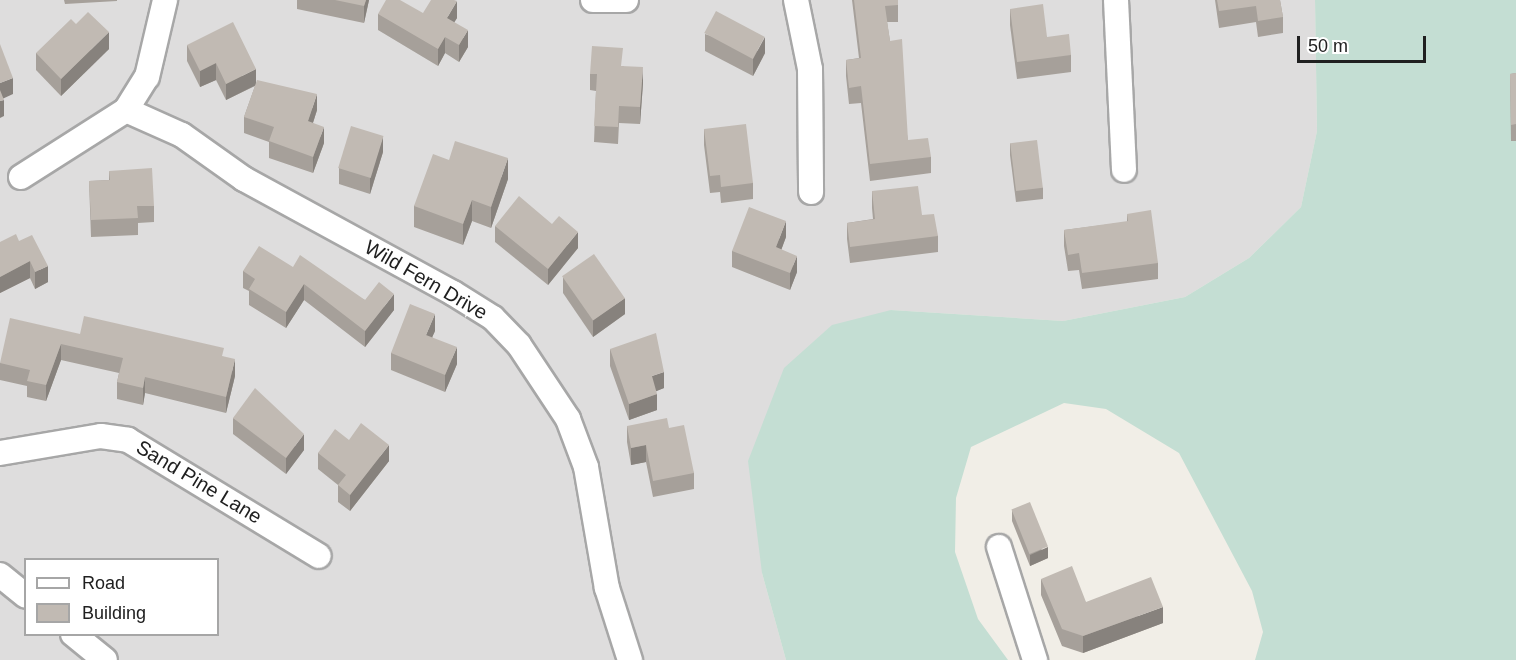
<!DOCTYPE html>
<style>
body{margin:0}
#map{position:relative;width:1516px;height:660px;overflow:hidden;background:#f1eee7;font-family:Helvetica,sans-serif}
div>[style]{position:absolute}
.residential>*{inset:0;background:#dedddd}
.wetland>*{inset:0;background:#c4ded3}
.roads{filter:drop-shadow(2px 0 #a7a7a7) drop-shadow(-2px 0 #a7a7a7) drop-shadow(0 2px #a7a7a7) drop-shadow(0 -2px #a7a7a7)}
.minor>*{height:24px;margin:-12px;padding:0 12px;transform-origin:12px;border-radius:12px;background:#fff}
.wall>*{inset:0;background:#a6a09a}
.shaded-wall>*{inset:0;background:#87827d}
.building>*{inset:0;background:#c1bab3;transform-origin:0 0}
span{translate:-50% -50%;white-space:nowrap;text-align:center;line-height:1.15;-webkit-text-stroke:4.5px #fff;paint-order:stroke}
.street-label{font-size:20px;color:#202020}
.legend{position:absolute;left:24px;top:558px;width:195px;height:78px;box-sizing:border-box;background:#fff;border:2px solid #a6a6a6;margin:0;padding:8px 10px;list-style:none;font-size:18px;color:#202020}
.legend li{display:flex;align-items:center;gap:12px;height:30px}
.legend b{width:30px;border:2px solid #a6a6a6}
.scale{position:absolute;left:1297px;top:36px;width:129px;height:27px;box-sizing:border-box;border:3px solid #202020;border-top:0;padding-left:8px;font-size:18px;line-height:21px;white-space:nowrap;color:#202020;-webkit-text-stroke:4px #fff;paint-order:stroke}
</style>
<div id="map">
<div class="residential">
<i style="clip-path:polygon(evenodd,0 0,1315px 0,1317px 131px,1301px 207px,1249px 258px,1185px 297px,1063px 321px,891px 310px,762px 573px,786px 660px,0 660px,0 0,26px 560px,218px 560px,218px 634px,26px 634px,26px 560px)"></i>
</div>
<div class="wetland">
<i style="clip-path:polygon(1315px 0,1516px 0,1516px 660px,1255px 660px,1263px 632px,1252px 591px,1179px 453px,1106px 409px,1064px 403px,971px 447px,956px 498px,955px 552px,978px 619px,1008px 660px,786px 660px,762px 573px,748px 461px,784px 368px,832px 325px,891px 310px,1063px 321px,1185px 297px,1249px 258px,1301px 207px,1317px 131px)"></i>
</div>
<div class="roads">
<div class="minor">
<i style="left:593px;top:0;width:33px"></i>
<i style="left:796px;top:0;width:70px;rotate:78.5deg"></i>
<i style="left:810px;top:69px;width:123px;rotate:89.5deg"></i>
<i style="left:1116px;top:0;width:170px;rotate:87.3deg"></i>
<i style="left:126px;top:110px;width:61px;rotate:24.1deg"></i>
<i style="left:182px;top:135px;width:76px;rotate:35.4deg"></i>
<i style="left:244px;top:179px;width:238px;rotate:28.6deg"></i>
<i style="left:453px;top:293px;width:47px;rotate:32deg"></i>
<i style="left:493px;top:318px;width:37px;rotate:46deg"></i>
<i style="left:519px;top:345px;width:89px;rotate:56.5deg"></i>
<i style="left:568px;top:419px;width:51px;rotate:69.4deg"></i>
<i style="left:586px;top:467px;width:123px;rotate:80.2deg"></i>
<i style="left:607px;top:588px;width:76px;rotate:72.3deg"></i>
<i style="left:21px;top:177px;width:125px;rotate:-32.5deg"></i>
<i style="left:126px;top:110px;width:39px;rotate:-58deg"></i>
<i style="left:147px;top:77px;width:79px;rotate:-76.8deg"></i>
<i style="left:0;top:453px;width:102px;rotate:-9.6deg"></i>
<i style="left:101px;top:436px;width:27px;rotate:8deg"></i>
<i style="left:128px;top:440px;width:223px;rotate:31.3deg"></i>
<i style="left:999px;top:547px;width:119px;rotate:72.3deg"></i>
<i style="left:0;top:575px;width:33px;rotate:39deg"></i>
<i style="left:73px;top:634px;width:41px;rotate:39.1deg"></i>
</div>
</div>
<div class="wall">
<i style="clip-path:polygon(64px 0,117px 0,117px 1px,65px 4px)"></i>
<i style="clip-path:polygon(297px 0,369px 0,364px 23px,297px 9px)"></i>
<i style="clip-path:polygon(852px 0,898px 0,898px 22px,887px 22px,890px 41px,908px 140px,931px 157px,931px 173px,870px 181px,861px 103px,849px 104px,846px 76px,846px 60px,859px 58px)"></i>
<i style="clip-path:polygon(1215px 0,1280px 0,1283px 17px,1283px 33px,1258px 37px,1256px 22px,1219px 28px)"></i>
<i style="clip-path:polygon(1010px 9px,1071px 55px,1071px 72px,1017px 79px,1010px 25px)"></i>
<i style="clip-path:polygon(423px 13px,457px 18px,454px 22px,468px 47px,459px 62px,445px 53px,438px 66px,378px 30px,378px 14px)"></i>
<i style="clip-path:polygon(705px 34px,765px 53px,753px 76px,705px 51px)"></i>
<i style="clip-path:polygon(187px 45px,256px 84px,317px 110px,313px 123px,324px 143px,313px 173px,269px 158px,269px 142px,244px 133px,244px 117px,255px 86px,226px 100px,216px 80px,200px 87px,187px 61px)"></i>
<i style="clip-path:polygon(109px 49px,61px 96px,36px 70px,36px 53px)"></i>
<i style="clip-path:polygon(623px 66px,643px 83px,640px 124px,619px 123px,618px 144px,594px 142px,596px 91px,590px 90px,590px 74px)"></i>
<i style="clip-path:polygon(1516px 73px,1516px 141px,1511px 141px,1510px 74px)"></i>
<i style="clip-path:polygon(704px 129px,753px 183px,753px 199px,721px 203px,720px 192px,710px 193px,704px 145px)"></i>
<i style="clip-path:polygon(1010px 143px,1043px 188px,1043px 199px,1016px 202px,1010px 155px)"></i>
<i style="clip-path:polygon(383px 152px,370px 194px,339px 184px,339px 168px)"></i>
<i style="clip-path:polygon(449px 160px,508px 179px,491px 228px,472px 221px,463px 245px,414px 227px,414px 206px)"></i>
<i style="clip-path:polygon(109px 171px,154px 206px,154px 222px,138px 223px,138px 235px,91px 237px,89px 181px,109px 180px)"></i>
<i style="clip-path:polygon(872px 191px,922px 215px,938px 236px,938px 252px,850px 263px,847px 239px,847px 223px,873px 219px,872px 208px)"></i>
<i style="clip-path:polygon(1127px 214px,1158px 263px,1158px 279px,1082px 289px,1079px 270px,1068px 271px,1064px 246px,1064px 230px,1127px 222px)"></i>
<i style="clip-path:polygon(495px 226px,578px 248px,548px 285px,495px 242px)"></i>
<i style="clip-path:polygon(786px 237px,781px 250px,797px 272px,790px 290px,732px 267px,732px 251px)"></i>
<i style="clip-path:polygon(19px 241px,48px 282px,35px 289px,30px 278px,0 293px,0 242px)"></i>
<i style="clip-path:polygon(293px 267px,365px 300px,394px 310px,365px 347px,304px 300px,286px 328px,249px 305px,249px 291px,243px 288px,243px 271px)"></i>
<i style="clip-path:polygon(563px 277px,625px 314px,593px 337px,563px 293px)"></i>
<i style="clip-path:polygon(435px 331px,432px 337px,457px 364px,445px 392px,391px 370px,391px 353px)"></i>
<i style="clip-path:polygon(80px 334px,224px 357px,235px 376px,226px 413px,145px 393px,143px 405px,117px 399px,117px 382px,119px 373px,61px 360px,46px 401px,27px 397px,27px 386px,0 380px,0 363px)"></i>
<i style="clip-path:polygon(610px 349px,664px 388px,656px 391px,657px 410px,629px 420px,610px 366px)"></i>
<i style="clip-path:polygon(233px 418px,304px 450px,286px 474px,233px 434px)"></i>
<i style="clip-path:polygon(627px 426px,669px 428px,694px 473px,694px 489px,653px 497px,646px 462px,631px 465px,627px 442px)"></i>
<i style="clip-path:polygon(349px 440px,389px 461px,350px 511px,338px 502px,338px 485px,318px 469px,318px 453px)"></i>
<i style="clip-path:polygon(1012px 510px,1048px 558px,1030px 566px,1012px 521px)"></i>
<i style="clip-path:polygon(1041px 579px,1086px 602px,1163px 623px,1083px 653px,1062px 646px,1041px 595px)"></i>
</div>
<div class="shaded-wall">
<i style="clip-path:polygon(366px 0,369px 0,364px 23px,364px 6px)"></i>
<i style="clip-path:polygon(457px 1px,457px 18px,447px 34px,447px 18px)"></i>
<i style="clip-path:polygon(468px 30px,468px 47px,459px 62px,459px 45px)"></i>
<i style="clip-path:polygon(109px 32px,109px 49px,61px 96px,61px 79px)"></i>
<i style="clip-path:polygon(445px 37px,445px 53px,438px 66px,438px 49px)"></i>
<i style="clip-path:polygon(765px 37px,765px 53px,753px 76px,753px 59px)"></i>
<i style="clip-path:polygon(216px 63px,216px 80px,200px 87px,200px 71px)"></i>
<i style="clip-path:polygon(643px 67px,643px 83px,640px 124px,640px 107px)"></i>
<i style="clip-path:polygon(256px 69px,256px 85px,226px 100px,226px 84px)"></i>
<i style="clip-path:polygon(13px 78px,13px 94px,0 100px,0 83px)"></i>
<i style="clip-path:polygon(317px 94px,317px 110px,308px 138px,308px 121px)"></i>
<i style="clip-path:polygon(4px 100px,4px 116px,0 118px,0 101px)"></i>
<i style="clip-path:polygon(324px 127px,324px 143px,313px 173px,313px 157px)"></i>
<i style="clip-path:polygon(383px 136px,383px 152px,370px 194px,370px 177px)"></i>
<i style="clip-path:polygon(508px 158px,508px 179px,491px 228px,491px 207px)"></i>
<i style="clip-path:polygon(472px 200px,472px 221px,463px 245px,463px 224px)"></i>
<i style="clip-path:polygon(786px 221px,786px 237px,776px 264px,776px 247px)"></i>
<i style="clip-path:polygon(578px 232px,578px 248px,548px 285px,548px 269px)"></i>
<i style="clip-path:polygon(797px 256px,797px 272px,790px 290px,790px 273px)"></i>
<i style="clip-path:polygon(30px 261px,30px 278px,0 293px,0 277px)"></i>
<i style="clip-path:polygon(48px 266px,48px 282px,35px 289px,35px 272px)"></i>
<i style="clip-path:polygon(304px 284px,304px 300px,286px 328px,286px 312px)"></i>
<i style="clip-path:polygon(394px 294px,394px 310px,365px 347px,365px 331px)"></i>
<i style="clip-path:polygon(625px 298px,625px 314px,593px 337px,593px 320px)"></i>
<i style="clip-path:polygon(435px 314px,435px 331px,426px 351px,426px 335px)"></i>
<i style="clip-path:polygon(61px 344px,61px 360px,46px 401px,46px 385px)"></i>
<i style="clip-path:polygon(457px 347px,457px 364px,445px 392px,445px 375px)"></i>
<i style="clip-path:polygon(235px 359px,235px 376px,226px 413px,226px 397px)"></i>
<i style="clip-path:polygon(664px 372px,664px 388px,652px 393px,652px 376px)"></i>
<i style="clip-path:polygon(145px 377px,145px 393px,143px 405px,143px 388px)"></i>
<i style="clip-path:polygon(657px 394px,657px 410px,629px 420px,629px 404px)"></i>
<i style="clip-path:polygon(304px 434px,304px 450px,286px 474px,286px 458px)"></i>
<i style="clip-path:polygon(389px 445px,389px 461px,350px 511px,350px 495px)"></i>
<i style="clip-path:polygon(646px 445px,646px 462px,631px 465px,631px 448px)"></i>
<i style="clip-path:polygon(1048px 547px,1048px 558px,1030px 566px,1030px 555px)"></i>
<i style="clip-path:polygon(1163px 607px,1163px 623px,1083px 653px,1083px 636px)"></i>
</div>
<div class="building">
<i style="clip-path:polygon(335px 0,366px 0,364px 6px)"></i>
<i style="clip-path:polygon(386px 0,400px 0,423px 13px,431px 0,454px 0,457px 1px,447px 18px,468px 30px,459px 45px,445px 37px,438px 49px,378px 14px)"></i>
<i style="clip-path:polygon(854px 0,898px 0,898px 5px,885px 6px,890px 41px,902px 39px,908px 140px,928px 138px,931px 157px,870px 164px,861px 86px,849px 88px,846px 60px,861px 58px)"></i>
<i style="clip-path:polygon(1217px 0,1280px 0,1283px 17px,1258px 21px,1256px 6px,1219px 11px)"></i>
<i style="clip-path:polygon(1043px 4px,1047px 37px,1069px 34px,1071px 55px,1017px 62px,1010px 9px)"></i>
<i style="left:716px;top:11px;width:55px;height:25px;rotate:28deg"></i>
<i style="clip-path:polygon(88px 12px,109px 32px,61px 79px,36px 53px,71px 19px,76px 24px)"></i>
<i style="clip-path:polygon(233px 22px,256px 69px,226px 84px,216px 63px,200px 71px,187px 45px)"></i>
<i style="clip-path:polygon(0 44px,13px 78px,0 83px)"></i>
<i style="clip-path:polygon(592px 46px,623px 48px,621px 66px,643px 67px,640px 107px,619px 106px,618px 127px,594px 126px,597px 74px,590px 74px)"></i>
<i style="clip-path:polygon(1516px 73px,1516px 124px,1511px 125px,1510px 74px)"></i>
<i style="clip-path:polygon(257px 80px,317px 94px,308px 121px,324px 127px,313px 157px,269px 141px,274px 127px,244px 117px)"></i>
<i style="clip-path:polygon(0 90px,4px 100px,0 101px)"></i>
<i style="clip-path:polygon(746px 124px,753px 183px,721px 187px,720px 175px,710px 176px,704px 129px)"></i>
<i style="left:351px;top:126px;width:34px;height:44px;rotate:17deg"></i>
<i style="left:1037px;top:140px;width:48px;height:27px;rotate:83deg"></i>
<i style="clip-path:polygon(455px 141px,508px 158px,491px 207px,472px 200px,463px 224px,414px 206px,433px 154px,449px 160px)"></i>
<i style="clip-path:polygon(152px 168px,154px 206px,137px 206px,138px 218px,91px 220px,89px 181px,110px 180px,109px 171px)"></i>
<i style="clip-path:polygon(918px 186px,922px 215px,934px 214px,938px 236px,850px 247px,847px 223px,875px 219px,872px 191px)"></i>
<i style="clip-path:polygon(519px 196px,552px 224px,559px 216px,578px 232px,548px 269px,495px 226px)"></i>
<i style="clip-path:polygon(749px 207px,786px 221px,776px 247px,797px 256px,790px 273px,732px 251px)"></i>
<i style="clip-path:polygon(1151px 210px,1158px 263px,1082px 273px,1079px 253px,1068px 255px,1064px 230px,1128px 221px,1127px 214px)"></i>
<i style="clip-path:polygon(16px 234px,19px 241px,32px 235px,48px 266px,35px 272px,30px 261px,0 277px,0 242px)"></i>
<i style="clip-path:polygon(259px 246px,293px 267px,300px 255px,365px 300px,379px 282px,394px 294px,365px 331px,304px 284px,286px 312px,249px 289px,255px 279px,243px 271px)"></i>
<i style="left:594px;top:254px;width:54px;height:39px;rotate:55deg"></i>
<i style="clip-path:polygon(410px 304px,435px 314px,426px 335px,457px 347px,445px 375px,391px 353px)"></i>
<i style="clip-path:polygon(84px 316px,224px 348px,222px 356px,235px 359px,226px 397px,145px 377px,143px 388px,117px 382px,123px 358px,61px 344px,46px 385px,27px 381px,30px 370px,0 363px,10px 318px,80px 334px)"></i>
<i style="clip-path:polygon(656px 333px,664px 372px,652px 376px,657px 394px,629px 404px,610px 349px)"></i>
<i style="clip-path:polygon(255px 388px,304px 434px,286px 458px,233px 418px)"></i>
<i style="clip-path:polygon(667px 418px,669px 428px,684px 425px,694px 473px,653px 481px,646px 445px,631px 448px,627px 426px)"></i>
<i style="clip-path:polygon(361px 423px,389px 445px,350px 495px,338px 485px,346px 475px,318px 453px,335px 429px,349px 440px)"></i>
<i style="left:1030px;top:502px;width:48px;height:20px;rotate:68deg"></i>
<i style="clip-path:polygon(1072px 566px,1086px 602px,1151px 577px,1163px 607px,1083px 636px,1062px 629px,1041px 579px)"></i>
</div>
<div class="street-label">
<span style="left:426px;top:280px;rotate:30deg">Wild Fern Drive</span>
<span style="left:199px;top:482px;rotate:31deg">Sand Pine Lane</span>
</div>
<ul class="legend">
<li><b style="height:8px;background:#fff"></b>Road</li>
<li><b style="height:16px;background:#c1bab3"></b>Building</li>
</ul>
<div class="scale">50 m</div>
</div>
